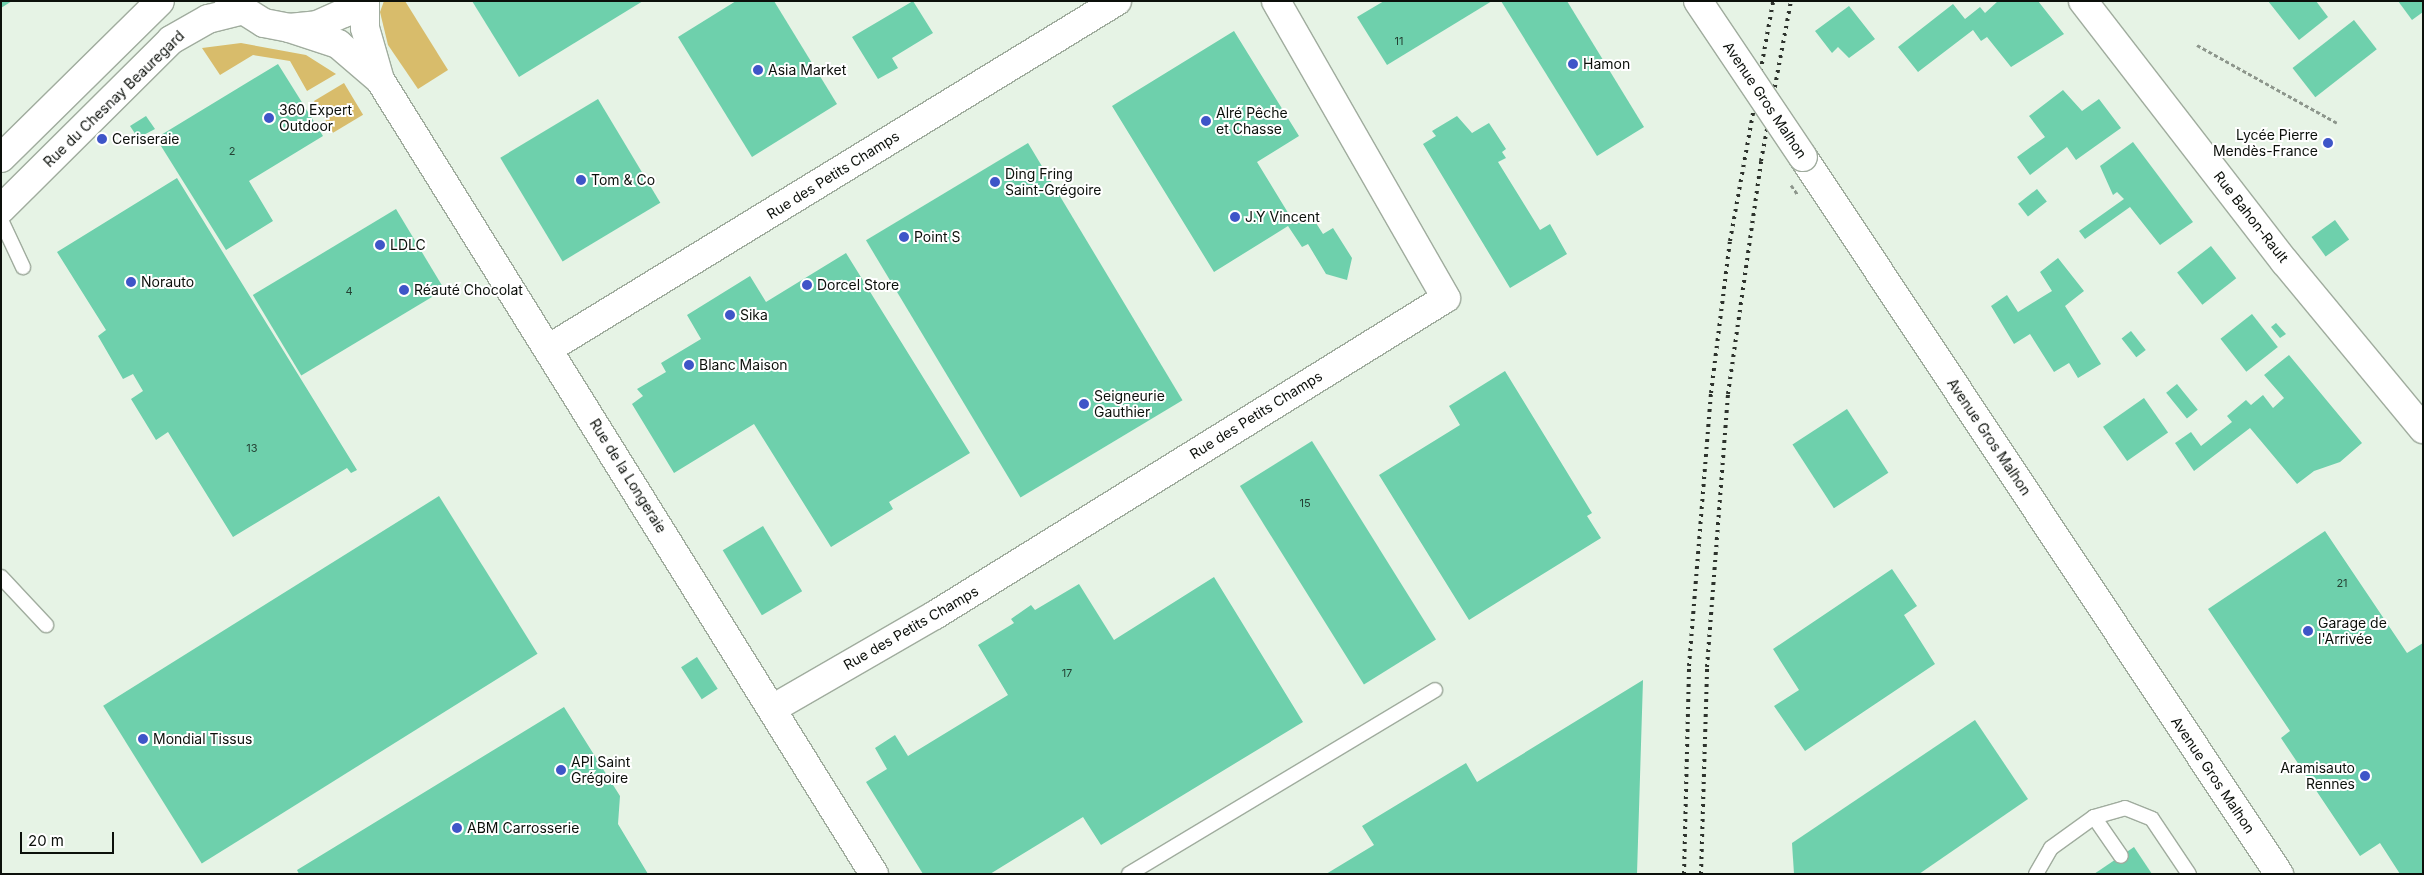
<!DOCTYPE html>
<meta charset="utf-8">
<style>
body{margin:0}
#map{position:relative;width:2424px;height:875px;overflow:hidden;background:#e6f3e5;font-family:Inter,sans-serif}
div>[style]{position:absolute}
.green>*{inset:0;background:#d8bc6b;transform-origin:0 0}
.building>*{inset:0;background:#6ed0ac;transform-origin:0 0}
.path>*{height:3px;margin-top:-1.5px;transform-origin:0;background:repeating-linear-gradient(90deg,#8d968c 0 4px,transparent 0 6.5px)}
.roads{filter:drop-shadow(1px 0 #a0ac9e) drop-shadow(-1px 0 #a0ac9e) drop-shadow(0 1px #a0ac9e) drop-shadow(0 -1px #a0ac9e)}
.service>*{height:14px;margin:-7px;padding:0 7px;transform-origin:7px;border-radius:7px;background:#fff}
.minor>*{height:28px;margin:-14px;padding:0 14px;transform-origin:14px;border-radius:14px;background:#fff}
.secondary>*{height:28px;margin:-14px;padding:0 14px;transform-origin:14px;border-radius:14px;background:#fff}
.rail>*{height:4px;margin-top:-2px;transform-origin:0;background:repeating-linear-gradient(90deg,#2e332d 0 2.5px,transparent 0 7.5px)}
.path-bridge>*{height:3px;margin-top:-1.5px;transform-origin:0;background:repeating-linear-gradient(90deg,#8d968c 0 4px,transparent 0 6.5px)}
.bridges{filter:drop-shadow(1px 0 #a0ac9e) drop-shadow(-1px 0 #a0ac9e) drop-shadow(0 1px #a0ac9e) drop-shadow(0 -1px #a0ac9e)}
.secondary-bridge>*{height:28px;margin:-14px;padding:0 14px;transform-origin:14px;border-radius:14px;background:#fff}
.dots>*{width:14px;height:14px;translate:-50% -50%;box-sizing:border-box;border:2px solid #fff;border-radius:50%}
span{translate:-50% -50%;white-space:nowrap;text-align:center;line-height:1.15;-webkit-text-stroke:4px #fff;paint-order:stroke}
.number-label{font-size:11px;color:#244033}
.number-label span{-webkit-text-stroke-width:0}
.poi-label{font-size:14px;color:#0c100b}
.left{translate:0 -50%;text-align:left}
.right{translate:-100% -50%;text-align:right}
.street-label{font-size:14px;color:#0c100b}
.frame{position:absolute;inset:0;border:2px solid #0c100b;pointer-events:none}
.scale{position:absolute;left:20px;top:832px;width:94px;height:22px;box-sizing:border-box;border:2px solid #0c100b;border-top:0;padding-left:6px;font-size:15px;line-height:18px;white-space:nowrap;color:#0c100b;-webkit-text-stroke:4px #fff;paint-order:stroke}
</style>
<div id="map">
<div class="green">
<i style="clip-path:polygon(384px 1px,405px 1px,448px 70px,418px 89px,388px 45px,380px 12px)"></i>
<i style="clip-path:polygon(241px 43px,306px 55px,336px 74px,307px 91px,290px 61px,253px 55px,220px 75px,202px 48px)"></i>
<i style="left:344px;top:83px;width:37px;height:35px;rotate:59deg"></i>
</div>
<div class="building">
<i style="clip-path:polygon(1px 1px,12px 1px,1px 8px)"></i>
<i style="clip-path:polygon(472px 1px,643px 1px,519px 77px)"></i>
<i style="clip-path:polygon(736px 1px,774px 1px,837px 104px,752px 157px,678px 37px)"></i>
<i style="clip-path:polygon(913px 1px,933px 33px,892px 58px,898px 68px,878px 79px,852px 37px)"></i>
<i style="clip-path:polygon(1384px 1px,1492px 1px,1387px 65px,1357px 17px)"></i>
<i style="clip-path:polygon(1501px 1px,1567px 1px,1644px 127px,1597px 156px)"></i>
<i style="clip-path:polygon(1998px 1px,2038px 1px,2064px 34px,2011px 67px,1987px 37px,1981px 41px,1973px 30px,1918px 72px,1898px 47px,1953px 4px,1965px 19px,1980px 7px,1985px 13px)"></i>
<i style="clip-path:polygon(2268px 1px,2316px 1px,2328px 17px,2299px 40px)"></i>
<i style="clip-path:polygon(2398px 1px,2423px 1px,2423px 12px,2412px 20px)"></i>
<i style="clip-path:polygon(1849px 6px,1875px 39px,1849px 58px,1838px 47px,1832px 53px,1815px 31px)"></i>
<i style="left:2354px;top:20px;width:37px;height:78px;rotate:52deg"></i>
<i style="clip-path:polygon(1234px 31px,1299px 136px,1257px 162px,1293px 221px,1309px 212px,1323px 234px,1333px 228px,1352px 258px,1347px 280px,1326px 274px,1308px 244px,1302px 247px,1288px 226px,1214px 272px,1112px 106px)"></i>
<i style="clip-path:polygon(278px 64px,323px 136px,249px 181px,273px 221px,226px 250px,156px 138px)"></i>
<i style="clip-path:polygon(2063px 90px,2082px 111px,2099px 99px,2121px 128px,2076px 160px,2067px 147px,2030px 175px,2017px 157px,2045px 137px,2029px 116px)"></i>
<i style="left:598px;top:99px;width:121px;height:114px;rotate:59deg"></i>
<i style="clip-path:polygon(146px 116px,155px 129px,138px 138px,130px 126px)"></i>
<i style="clip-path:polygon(1457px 116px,1472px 133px,1489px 123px,1506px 149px,1502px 152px,1506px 158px,1498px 162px,1540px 230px,1550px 224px,1567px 254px,1510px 288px,1423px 144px,1436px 136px,1432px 131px)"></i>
<i style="clip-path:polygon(2133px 142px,2193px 222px,2160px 245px,2130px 207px,2085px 239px,2079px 231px,2124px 199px,2117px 192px,2113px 195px,2100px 166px)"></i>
<i style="left:1028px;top:143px;width:300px;height:189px;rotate:59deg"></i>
<i style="clip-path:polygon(177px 178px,357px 470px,351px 473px,347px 468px,233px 537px,168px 432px,156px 440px,131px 399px,143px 391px,133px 374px,123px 379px,98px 336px,106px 330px,57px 252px)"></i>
<i style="left:2037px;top:189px;width:16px;height:24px;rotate:52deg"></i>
<i style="left:396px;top:209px;width:94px;height:167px;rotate:59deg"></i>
<i style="left:2335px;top:220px;width:24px;height:29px;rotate:54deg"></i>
<i style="left:2211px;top:246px;width:41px;height:43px;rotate:52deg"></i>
<i style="clip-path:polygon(846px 253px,970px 453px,889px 502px,893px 509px,831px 547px,754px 424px,674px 473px,632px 404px,643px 396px,637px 389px,666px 372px,661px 363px,701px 339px,687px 315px,750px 276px,766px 302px)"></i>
<i style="clip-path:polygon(2058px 258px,2084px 291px,2065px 306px,2101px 364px,2078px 378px,2069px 363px,2054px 372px,2030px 334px,2014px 344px,1991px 306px,2007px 295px,2018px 312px,2052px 291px,2040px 272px)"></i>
<i style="left:2252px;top:314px;width:42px;height:40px;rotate:52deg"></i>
<i style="clip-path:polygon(2276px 323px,2286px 334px,2280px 338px,2271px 327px)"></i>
<i style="left:2131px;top:331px;width:24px;height:12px;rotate:52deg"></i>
<i style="clip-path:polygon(2289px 355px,2362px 443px,2340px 462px,2314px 471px,2297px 484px,2250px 428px,2194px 471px,2175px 443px,2191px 432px,2201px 446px,2232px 422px,2227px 416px,2246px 400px,2251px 405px,2263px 395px,2273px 408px,2284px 398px,2264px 375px)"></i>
<i style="clip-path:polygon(1505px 371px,1592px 513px,1587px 516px,1601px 538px,1469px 620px,1379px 475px,1460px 425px,1449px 406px)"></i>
<i style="left:2177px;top:384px;width:33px;height:14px;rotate:51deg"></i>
<i style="left:2144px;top:398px;width:42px;height:50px;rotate:55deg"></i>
<i style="left:1847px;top:409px;width:76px;height:65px;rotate:57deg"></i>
<i style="left:1312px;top:441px;width:234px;height:85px;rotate:58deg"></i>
<i style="left:439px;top:496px;width:186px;height:396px;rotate:58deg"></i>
<i style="left:763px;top:526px;width:76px;height:47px;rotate:59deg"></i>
<i style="clip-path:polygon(2325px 531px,2407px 653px,2423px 643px,2423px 874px,2400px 874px,2380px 843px,2360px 856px,2281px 738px,2290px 731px,2208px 609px)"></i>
<i style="clip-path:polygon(1892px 569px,1917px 606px,1904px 615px,1935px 664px,1805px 751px,1774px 706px,1799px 690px,1773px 649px)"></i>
<i style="clip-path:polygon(1214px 577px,1303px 722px,1101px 845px,1083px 817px,990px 874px,923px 874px,866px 782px,887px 769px,875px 748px,895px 735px,908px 756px,1008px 695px,978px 645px,1014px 623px,1011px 619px,1031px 605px,1035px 610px,1079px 584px,1114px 640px)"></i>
<i style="left:697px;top:657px;width:38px;height:19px;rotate:57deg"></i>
<i style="clip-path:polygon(1643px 680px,1637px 874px,1326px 874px,1374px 845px,1362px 826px,1466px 763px,1477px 782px)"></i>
<i style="clip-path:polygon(564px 707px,620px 796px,618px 824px,648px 874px,299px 874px,297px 870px)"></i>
<i style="clip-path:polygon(1975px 720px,2028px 799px,1919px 874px,1794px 874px,1792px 843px)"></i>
<i style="clip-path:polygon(2134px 847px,2152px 874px,2094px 874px)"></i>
</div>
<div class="path">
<i style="left:2197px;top:45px;width:160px;rotate:29.1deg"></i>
</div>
<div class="roads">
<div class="service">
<i style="left:1px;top:220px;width:52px;rotate:64.9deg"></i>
<i style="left:1px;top:577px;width:66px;rotate:46.8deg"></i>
<i style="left:2094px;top:817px;width:47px;rotate:55.3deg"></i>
<i style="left:1129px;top:874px;width:357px;rotate:-31deg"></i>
<i style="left:2036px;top:874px;width:30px;rotate:-60deg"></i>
<i style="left:2051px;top:848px;width:53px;rotate:-35.8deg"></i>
<i style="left:2094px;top:817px;width:32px;rotate:-16deg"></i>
<i style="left:2125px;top:808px;width:29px;rotate:22deg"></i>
<i style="left:2152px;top:819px;width:66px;rotate:56.1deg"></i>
</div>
<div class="minor">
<i style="left:365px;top:1px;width:27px;rotate:90deg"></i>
<i style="left:365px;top:28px;width:54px;rotate:73.9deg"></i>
<i style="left:380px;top:80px;width:935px;rotate:58.11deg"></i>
<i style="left:2083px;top:1px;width:330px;rotate:52.3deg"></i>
<i style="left:2285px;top:262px;width:217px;rotate:50.4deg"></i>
<i style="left:289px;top:28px;width:52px;rotate:18.1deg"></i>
<i style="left:338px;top:44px;width:55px;rotate:40.6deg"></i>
<i style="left:548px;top:349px;width:667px;rotate:-31.45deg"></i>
<i style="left:772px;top:709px;width:188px;rotate:-30deg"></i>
<i style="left:935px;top:615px;width:601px;rotate:-31.81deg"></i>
<i style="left:1446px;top:298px;width:342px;rotate:-119.8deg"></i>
</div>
<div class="secondary">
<i style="left:229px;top:1px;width:41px;rotate:32.2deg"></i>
<i style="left:264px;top:23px;width:25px;rotate:11deg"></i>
<i style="left:289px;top:28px;width:28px;rotate:-6deg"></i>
<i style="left:317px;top:25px;width:30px;rotate:-24deg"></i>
<i style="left:344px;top:13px;width:18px;rotate:-43deg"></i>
<i style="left:1803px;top:157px;width:861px;rotate:56.42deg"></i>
<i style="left:1px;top:158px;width:223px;rotate:-44.6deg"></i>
<i style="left:1px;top:209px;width:240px;rotate:-44.8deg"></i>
<i style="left:171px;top:40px;width:43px;rotate:-29.6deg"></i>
<i style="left:208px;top:19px;width:34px;rotate:-14deg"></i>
</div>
</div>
<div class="rail">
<i style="left:1684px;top:874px;width:208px;rotate:-88.6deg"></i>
<i style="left:1689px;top:666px;width:274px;rotate:-85.4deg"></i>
<i style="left:1711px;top:393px;width:153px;rotate:-82.9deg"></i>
<i style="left:1730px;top:241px;width:244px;rotate:-79.8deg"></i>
<i style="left:1701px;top:874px;width:207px;rotate:-88.3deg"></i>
<i style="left:1707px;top:667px;width:274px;rotate:-85.6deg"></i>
<i style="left:1728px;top:394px;width:235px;rotate:-81.9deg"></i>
<i style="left:1761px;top:161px;width:163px;rotate:-79.4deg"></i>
</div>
<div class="path-bridge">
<i style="left:1791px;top:185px;width:12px;rotate:55deg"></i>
</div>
<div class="bridges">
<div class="secondary-bridge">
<i style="left:1698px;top:1px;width:188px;rotate:56.1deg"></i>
</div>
</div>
<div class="dots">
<i style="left:1573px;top:64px;background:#3e55c8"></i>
<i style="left:758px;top:70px;background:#3e55c8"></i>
<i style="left:269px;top:118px;background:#3e55c8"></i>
<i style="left:1206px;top:121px;background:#3e55c8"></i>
<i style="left:102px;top:139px;background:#3e55c8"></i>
<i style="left:2328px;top:143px;background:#3e55c8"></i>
<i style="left:581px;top:180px;background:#3e55c8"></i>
<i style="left:995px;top:182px;background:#3e55c8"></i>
<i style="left:1235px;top:217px;background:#3e55c8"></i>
<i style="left:904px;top:237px;background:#3e55c8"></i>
<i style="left:380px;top:245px;background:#3e55c8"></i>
<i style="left:131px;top:282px;background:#3e55c8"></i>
<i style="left:807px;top:285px;background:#3e55c8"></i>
<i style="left:404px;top:290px;background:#3e55c8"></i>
<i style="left:730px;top:315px;background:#3e55c8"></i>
<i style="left:689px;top:365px;background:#3e55c8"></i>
<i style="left:1084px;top:404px;background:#3e55c8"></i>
<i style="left:2308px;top:631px;background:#3e55c8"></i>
<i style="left:143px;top:739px;background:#3e55c8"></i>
<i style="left:561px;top:770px;background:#3e55c8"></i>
<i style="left:2365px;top:776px;background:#3e55c8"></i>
<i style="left:457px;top:828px;background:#3e55c8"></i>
</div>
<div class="number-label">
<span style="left:1399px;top:41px">11</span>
<span style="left:232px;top:151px">2</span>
<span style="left:349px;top:291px">4</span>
<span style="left:252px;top:448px">13</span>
<span style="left:1305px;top:503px">15</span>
<span style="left:2342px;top:583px">21</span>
<span style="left:1067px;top:673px">17</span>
</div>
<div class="poi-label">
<span class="left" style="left:1583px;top:64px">Hamon</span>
<span class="left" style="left:768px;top:70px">Asia Market</span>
<span class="left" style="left:279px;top:118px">360 Expert<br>Outdoor</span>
<span class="left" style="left:1216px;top:121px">Alré Pêche<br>et Chasse</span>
<span class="right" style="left:2318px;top:143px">Lycée Pierre<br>Mendès-France</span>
<span class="left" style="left:112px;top:139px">Ceriseraie</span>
<span class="left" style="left:1005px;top:182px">Ding Fring<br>Saint-Grégoire</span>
<span class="left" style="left:591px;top:180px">Tom &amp; Co</span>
<span class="left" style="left:1245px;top:217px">J.Y Vincent</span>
<span class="left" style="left:914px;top:237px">Point S</span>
<span class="left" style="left:390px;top:245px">LDLC</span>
<span class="left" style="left:141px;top:282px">Norauto</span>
<span class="left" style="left:817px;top:285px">Dorcel Store</span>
<span class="left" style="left:414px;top:290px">Réauté Chocolat</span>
<span class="left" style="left:740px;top:315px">Sika</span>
<span class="left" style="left:699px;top:365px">Blanc Maison</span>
<span class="left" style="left:1094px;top:404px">Seigneurie<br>Gauthier</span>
<span class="left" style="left:2318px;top:631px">Garage de<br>l'Arrivée</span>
<span class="left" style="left:153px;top:739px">Mondial Tissus</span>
<span class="left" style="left:571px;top:770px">API Saint<br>Grégoire</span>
<span class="right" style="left:2355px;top:776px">Aramisauto<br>Rennes</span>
<span class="left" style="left:467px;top:828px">ABM Carrosserie</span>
</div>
<div class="street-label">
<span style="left:114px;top:99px;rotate:-44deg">Rue du Chesnay Beauregard</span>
<span style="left:1765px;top:100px;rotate:56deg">Avenue Gros Malhon</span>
<span style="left:833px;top:175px;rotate:-32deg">Rue des Petits Champs</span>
<span style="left:2251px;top:217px;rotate:52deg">Rue Bahon-Rault</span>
<span style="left:1256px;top:415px;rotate:-32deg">Rue des Petits Champs</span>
<span style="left:1989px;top:437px;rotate:56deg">Avenue Gros Malhon</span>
<span style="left:628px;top:476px;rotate:58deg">Rue de la Longeraie</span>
<span style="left:911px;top:628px;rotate:-30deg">Rue des Petits Champs</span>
<span style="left:2213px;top:775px;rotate:56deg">Avenue Gros Malhon</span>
</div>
<div class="frame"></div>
<div class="scale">20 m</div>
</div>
